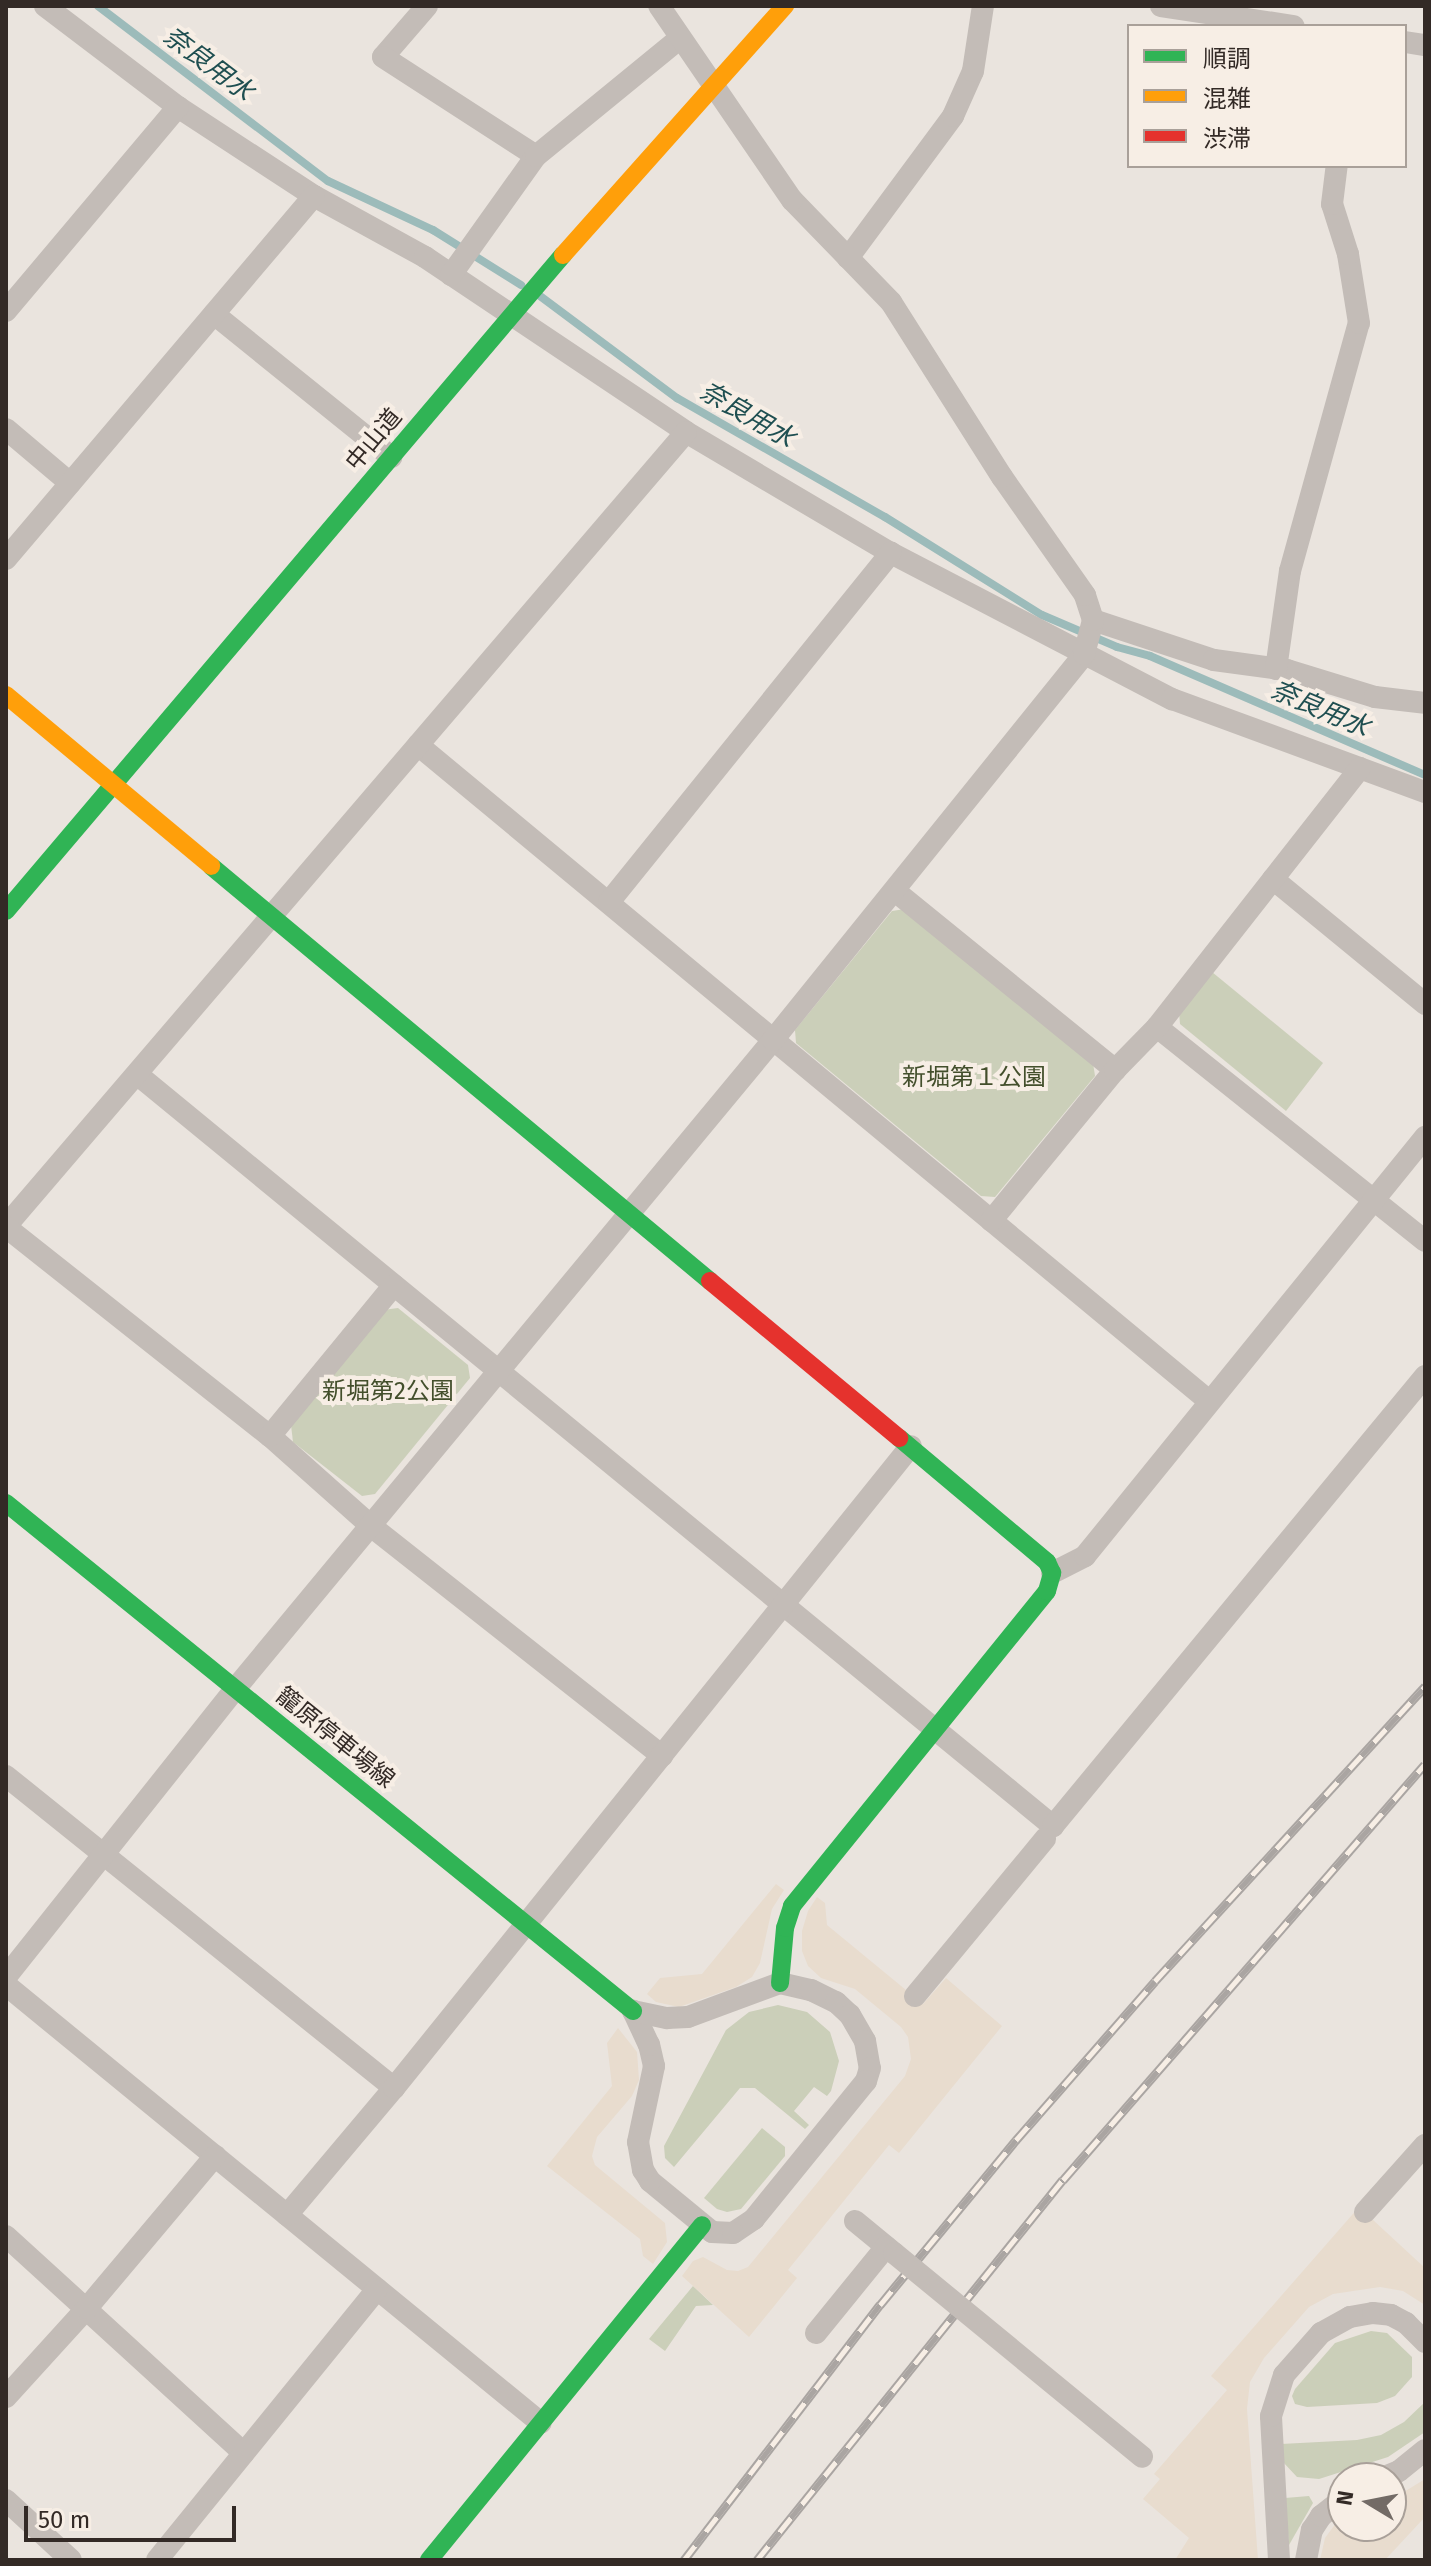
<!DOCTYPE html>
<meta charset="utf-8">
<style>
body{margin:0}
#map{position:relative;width:1431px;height:2566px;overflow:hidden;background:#eae4de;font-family:"Fira Sans","Noto Sans JP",sans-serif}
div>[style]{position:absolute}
.green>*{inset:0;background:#cbcfb9}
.plaza>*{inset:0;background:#e8dcce}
.stream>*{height:8px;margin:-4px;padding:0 4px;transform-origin:4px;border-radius:4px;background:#9cbbba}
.street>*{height:22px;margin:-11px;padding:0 11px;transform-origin:11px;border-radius:11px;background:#c3bcb7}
.fast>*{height:18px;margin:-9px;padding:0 9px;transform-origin:9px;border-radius:9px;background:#30b455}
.slow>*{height:18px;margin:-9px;padding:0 9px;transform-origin:9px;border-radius:9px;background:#ff9f0a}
.jam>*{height:18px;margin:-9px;padding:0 9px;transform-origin:9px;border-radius:9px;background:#e5322d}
.rail>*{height:9px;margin-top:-4.5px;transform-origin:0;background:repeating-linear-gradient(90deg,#f7eee5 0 18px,#aaa5a2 0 36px);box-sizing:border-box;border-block:2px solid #aaa5a2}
.street-bridge>*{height:22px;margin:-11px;padding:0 11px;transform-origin:11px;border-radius:11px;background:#c3bcb7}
span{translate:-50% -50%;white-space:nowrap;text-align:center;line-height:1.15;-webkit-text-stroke:8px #f7eee5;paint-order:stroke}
.street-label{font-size:24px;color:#332a26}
.park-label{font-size:24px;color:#434f2c}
.water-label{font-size:26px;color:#1f4f51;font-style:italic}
.frame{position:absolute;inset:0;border:8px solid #332a26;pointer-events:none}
.legend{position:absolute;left:1127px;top:24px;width:280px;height:144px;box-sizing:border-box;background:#f7eee5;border:2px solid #a9a099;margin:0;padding:10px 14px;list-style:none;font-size:24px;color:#332a26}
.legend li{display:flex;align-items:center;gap:16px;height:40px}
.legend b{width:40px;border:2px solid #a9a099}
.north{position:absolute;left:1327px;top:2462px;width:80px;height:80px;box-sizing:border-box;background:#f7eee5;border:2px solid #a9a099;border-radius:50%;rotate:280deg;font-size:22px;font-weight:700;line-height:32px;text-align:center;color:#332a26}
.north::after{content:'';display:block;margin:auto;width:28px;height:36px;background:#736b66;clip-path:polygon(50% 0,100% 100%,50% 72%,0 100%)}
.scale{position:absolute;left:24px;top:2506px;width:212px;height:36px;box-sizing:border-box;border:4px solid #332a26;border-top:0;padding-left:10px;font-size:24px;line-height:28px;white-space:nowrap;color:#332a26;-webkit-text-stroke:6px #f7eee5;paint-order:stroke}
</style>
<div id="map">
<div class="green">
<i style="clip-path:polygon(905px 909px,1093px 1063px,1095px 1076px,995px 1197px,981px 1196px,796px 1043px,795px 1030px,892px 911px)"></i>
<i style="clip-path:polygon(1212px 972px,1323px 1063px,1286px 1111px,1180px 1024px,1179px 1012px)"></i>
<i style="clip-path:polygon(398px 1308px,468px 1365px,470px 1378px,375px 1494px,362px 1496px,293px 1442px,291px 1425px,383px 1310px)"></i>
<i style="clip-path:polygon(778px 2005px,807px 2012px,830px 2032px,839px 2061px,831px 2091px,827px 2096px,814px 2087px,794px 2111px,809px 2125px,805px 2129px,755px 2088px,740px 2088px,674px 2167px,665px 2158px,664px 2146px,726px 2030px,749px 2012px)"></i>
<i style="clip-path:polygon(762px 2128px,785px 2147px,785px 2156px,741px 2209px,727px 2212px,717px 2209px,704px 2198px)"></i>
<i style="clip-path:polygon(693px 2286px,713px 2305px,696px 2306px,665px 2351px,649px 2339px)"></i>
<i style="clip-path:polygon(1371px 2331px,1387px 2333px,1412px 2357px,1412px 2377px,1395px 2396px,1377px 2403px,1307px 2407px,1295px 2404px,1292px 2396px,1295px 2389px,1335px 2343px)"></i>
<i style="clip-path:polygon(1425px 2402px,1425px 2432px,1388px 2457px,1319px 2479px,1297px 2477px,1283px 2462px,1281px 2444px,1357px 2440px,1381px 2435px,1404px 2422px)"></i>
<i style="clip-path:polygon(1309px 2496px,1313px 2503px,1289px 2545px,1285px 2498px)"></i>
</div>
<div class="plaza">
<i style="clip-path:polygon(776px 1884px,784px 1890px,772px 1909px,760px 1963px,752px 1977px,736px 1987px,679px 2007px,656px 2002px,647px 1994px,660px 1978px,702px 1974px)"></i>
<i style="clip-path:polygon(817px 1897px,825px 1903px,827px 1925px,923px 2004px,946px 1978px,1002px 2026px,899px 2153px,889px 2145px,788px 2270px,797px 2278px,749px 2337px,682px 2276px,693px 2261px,703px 2257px,727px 2270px,738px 2271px,748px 2267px,905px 2076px,911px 2059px,908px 2037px,901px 2027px,855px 1989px,821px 1978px,808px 1966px,802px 1951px,802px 1931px,808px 1911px)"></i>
<i style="clip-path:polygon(618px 2028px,637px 2052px,639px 2080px,632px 2096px,597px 2137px,592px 2156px,595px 2165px,665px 2223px,667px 2242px,653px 2264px,643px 2256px,640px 2239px,547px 2166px,612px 2086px,607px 2043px)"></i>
<i style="clip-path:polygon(1359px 2207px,1425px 2268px,1425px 2305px,1403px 2291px,1380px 2287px,1333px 2294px,1309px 2307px,1264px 2358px,1250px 2382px,1247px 2409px,1258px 2560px,1175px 2560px,1189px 2538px,1143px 2499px,1160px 2479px,1154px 2474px,1227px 2390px,1211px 2376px)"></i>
<i style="clip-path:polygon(1425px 2479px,1425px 2517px,1385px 2560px,1320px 2560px,1325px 2538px,1339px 2519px,1343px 2516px,1343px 2526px,1391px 2526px,1391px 2500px)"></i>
</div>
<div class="stream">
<i style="left:98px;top:6px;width:289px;rotate:37.3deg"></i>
<i style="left:328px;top:181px;width:116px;rotate:25deg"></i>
<i style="left:433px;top:230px;width:104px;rotate:32deg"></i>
<i style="left:540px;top:296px;width:171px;rotate:36.7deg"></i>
<i style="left:677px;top:398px;width:240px;rotate:29.8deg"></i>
<i style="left:885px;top:517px;width:185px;rotate:32deg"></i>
<i style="left:1042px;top:615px;width:82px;rotate:23.1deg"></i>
<i style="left:1117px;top:647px;width:34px;rotate:15deg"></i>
<i style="left:1150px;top:656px;width:300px;rotate:23.4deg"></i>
</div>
<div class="street">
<i style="left:45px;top:6px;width:167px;rotate:37.2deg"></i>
<i style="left:178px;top:107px;width:163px;rotate:33.2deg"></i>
<i style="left:314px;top:196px;width:127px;rotate:28.8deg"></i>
<i style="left:425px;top:257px;width:314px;rotate:33.8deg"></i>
<i style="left:686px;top:432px;width:238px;rotate:30.6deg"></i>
<i style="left:891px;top:553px;width:317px;rotate:27.5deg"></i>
<i style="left:1172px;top:699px;width:270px;rotate:20.2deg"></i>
<i style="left:427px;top:6px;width:67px;rotate:130.8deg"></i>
<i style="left:383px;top:57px;width:182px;rotate:32.9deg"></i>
<i style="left:1161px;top:6px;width:134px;rotate:8.6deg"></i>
<i style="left:1405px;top:42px;width:20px;rotate:9deg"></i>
<i style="left:848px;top:258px;width:177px;rotate:-53.5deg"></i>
<i style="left:953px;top:116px;width:49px;rotate:-66deg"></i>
<i style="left:973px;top:71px;width:66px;rotate:-81.3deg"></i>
<i style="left:451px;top:275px;width:146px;rotate:-54.5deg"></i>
<i style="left:536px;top:156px;width:186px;rotate:-39.3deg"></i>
<i style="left:6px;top:311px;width:267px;rotate:-49.9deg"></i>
<i style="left:214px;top:314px;width:228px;rotate:38.9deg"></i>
<i style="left:6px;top:429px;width:84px;rotate:40.2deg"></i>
<i style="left:6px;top:559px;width:476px;rotate:-49.7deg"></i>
<i style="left:1093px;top:620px;width:127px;rotate:18.3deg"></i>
<i style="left:1214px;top:660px;width:74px;rotate:7.8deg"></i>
<i style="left:1287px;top:670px;width:92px;rotate:17.1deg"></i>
<i style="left:1375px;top:697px;width:50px;rotate:6.8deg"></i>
<i style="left:1276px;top:669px;width:99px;rotate:-81.9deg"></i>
<i style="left:1290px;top:571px;width:257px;rotate:-74.5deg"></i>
<i style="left:1359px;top:323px;width:70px;rotate:-99.1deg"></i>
<i style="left:1348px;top:254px;width:52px;rotate:-107.7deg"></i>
<i style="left:1332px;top:204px;width:38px;rotate:-83deg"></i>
<i style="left:418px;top:745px;width:1028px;rotate:39.67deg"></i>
<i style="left:1273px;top:879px;width:197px;rotate:39.4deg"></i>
<i style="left:895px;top:891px;width:284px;rotate:39.1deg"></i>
<i style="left:1115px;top:1070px;width:195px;rotate:129.4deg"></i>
<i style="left:609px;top:902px;width:449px;rotate:-51.1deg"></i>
<i style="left:1157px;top:1027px;width:343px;rotate:38.6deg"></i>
<i style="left:1115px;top:1070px;width:60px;rotate:-45.7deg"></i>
<i style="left:1157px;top:1027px;width:329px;rotate:-51.9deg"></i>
<i style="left:138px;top:1075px;width:1184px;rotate:39.38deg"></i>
<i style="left:1053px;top:1826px;width:584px;rotate:-50.42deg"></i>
<i style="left:6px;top:1226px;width:1045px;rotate:-49.42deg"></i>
<i style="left:6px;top:1227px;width:337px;rotate:38.4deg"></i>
<i style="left:270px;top:1436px;width:135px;rotate:41.7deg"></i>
<i style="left:371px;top:1526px;width:371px;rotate:38.3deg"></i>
<i style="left:270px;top:1436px;width:195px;rotate:-50.6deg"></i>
<i style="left:1052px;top:1573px;width:37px;rotate:-27deg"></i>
<i style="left:1085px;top:1556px;width:540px;rotate:-50.94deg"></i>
<i style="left:6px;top:1776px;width:498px;rotate:38.8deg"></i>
<i style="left:6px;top:1977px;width:368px;rotate:-51.5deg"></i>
<i style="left:235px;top:1689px;width:843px;rotate:-50.34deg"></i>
<i style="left:773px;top:1040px;width:496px;rotate:-51.1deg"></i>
<i style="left:1084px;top:654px;width:35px;rotate:-75deg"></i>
<i style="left:1093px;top:620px;width:26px;rotate:-108deg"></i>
<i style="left:1085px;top:595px;width:144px;rotate:-125.1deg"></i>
<i style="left:1002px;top:477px;width:207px;rotate:-122.4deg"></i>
<i style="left:891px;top:302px;width:142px;rotate:-134.1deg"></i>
<i style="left:792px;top:200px;width:235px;rotate:-124.4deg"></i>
<i style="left:780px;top:1983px;width:32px;rotate:13deg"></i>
<i style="left:811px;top:1990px;width:28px;rotate:26deg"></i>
<i style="left:836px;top:2002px;width:19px;rotate:43deg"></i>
<i style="left:850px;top:2015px;width:30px;rotate:60deg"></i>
<i style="left:865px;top:2041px;width:27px;rotate:80deg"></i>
<i style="left:870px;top:2068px;width:14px;rotate:107deg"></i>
<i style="left:866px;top:2081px;width:178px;rotate:129.1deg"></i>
<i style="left:754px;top:2219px;width:25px;rotate:146deg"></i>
<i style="left:733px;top:2233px;width:21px;rotate:-177deg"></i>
<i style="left:712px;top:2232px;width:80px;rotate:-140.6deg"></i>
<i style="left:650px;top:2181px;width:13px;rotate:-122deg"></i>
<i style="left:643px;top:2170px;width:28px;rotate:-100deg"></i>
<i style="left:638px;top:2142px;width:78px;rotate:-78.1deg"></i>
<i style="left:654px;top:2066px;width:22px;rotate:-103deg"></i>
<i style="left:649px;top:2045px;width:38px;rotate:-115deg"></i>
<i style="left:633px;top:2011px;width:35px;rotate:12deg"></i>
<i style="left:667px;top:2018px;width:21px;rotate:-3deg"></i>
<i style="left:688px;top:2017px;width:98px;rotate:-20.3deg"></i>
<i style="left:6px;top:1985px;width:691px;rotate:39.31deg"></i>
<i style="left:915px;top:1996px;width:204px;rotate:-50.4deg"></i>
<i style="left:1365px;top:2212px;width:90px;rotate:-48.2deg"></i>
<i style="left:287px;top:2215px;width:166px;rotate:-49.9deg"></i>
<i style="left:394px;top:2088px;width:824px;rotate:-51.16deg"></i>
<i style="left:855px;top:2221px;width:50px;rotate:39.4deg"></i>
<i style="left:6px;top:2236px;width:322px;rotate:42.4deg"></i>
<i style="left:816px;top:2333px;width:111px;rotate:-50.9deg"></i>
<i style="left:6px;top:2397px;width:120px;rotate:-47.7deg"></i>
<i style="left:87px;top:2308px;width:199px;rotate:-49.9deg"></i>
<i style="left:1382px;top:2478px;width:18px;rotate:-22deg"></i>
<i style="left:1399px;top:2471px;width:33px;rotate:-39deg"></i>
<i style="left:6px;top:2500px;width:88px;rotate:42.7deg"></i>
<i style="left:157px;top:2560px;width:349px;rotate:-50.9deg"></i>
<i style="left:1279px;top:2560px;width:144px;rotate:-93.2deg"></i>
<i style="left:1271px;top:2416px;width:43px;rotate:-72.4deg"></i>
<i style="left:1284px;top:2375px;width:56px;rotate:-48.6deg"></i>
<i style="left:1321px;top:2333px;width:33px;rotate:-29deg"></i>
<i style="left:1350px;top:2317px;width:23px;rotate:-10deg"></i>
<i style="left:1373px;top:2313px;width:18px;rotate:6deg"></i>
<i style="left:1391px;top:2315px;width:17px;rotate:28deg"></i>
<i style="left:1406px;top:2323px;width:27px;rotate:45deg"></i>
<i style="left:1306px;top:2560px;width:31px;rotate:-79deg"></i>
<i style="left:1312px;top:2530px;width:17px;rotate:-57deg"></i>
<i style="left:1321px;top:2516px;width:28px;rotate:-38deg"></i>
</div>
<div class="fast">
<i style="left:211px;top:866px;width:649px;rotate:39.75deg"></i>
<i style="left:6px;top:911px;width:861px;rotate:-49.67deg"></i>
<i style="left:6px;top:1503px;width:807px;rotate:39.01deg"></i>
<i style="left:780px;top:1983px;width:55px;rotate:-84.8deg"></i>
<i style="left:785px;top:1928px;width:23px;rotate:-72deg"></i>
<i style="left:792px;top:1906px;width:405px;rotate:-51deg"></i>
<i style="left:1047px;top:1591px;width:19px;rotate:-74deg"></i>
<i style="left:1052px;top:1573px;width:12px;rotate:-114deg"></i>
<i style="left:1047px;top:1562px;width:193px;rotate:-140deg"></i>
<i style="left:429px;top:2560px;width:432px;rotate:-50.8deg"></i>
</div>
<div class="slow">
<i style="left:563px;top:255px;width:334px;rotate:-48.3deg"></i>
<i style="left:6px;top:695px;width:267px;rotate:39.8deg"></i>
</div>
<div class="jam">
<i style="left:710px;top:1281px;width:246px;rotate:39.7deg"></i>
</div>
<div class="rail">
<i style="left:684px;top:2560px;width:322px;rotate:-52.5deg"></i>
<i style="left:880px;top:2305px;width:214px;rotate:-50.5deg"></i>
<i style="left:1016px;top:2140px;width:211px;rotate:-48.8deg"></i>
<i style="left:1155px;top:1981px;width:400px;rotate:-47.5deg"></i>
<i style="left:757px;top:2560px;width:488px;rotate:-51.2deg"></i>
<i style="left:1063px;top:2180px;width:551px;rotate:-48.97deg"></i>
</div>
<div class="street-bridge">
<i style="left:894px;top:2253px;width:321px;rotate:39.4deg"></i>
</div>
<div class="street-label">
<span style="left:374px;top:440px;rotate:-50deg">中山道</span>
<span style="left:335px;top:1738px;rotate:39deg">籠原停車場線</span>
</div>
<div class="park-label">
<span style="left:974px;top:1078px">新堀第１公園</span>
<span style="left:388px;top:1392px">新堀第2公園</span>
</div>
<div class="water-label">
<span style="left:208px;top:64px;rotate:37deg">奈良用水</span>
<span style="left:747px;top:415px;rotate:30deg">奈良用水</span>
<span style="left:1320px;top:709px;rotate:23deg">奈良用水</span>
</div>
<div class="frame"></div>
<ul class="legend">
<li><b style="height:10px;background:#30b455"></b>順調</li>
<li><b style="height:10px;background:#ff9f0a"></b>混雑</li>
<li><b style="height:10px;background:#e5322d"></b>渋滞</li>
</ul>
<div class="north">N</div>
<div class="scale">50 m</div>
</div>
